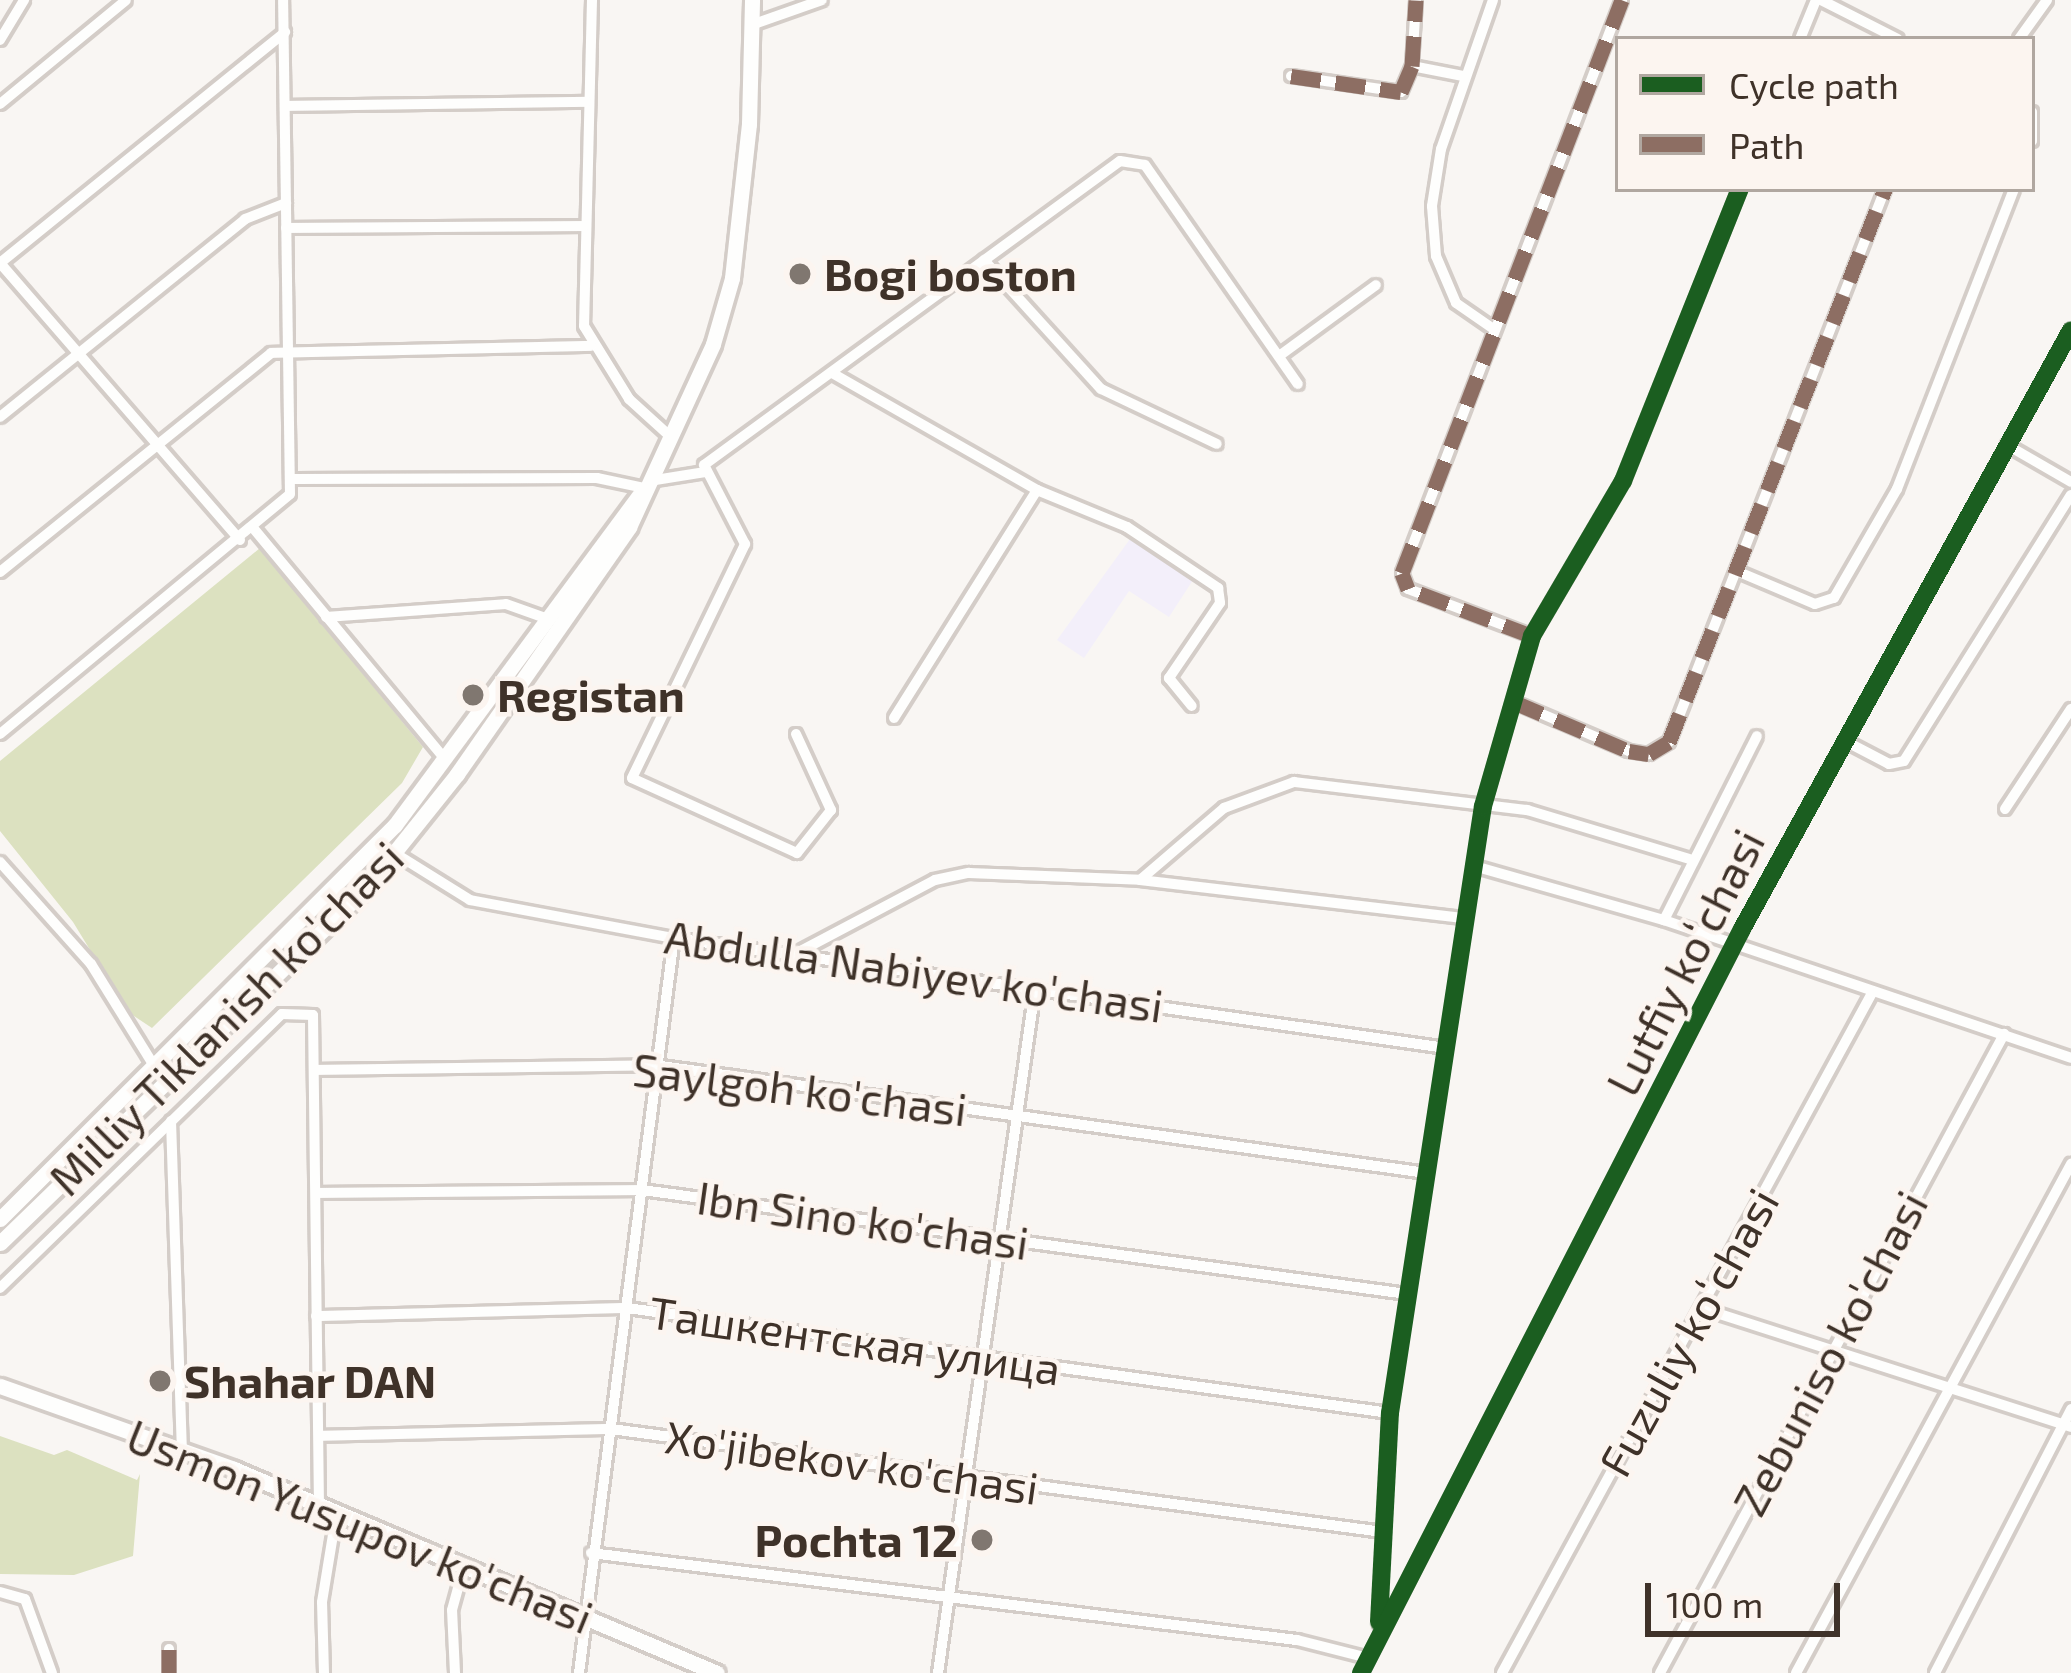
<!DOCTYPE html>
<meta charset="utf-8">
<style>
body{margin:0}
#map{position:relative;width:2071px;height:1673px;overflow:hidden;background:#f9f6f3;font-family:"Exo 2",sans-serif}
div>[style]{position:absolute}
.medical>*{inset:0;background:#f3effa}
.green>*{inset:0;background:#dce1c0}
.roads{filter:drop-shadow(3px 0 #d4cdc8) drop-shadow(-3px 0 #d4cdc8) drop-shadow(0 3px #d4cdc8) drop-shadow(0 -3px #d4cdc8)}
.street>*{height:10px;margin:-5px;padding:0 5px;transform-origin:5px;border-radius:5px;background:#fefefd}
.secondary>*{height:15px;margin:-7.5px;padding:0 7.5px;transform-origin:7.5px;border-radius:7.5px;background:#fefefd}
.quiet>*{height:15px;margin-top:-7.5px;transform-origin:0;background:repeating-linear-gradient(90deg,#8d6e63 0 30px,transparent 0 45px)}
.cycleway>*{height:18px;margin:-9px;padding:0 9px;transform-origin:9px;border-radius:9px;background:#1b5e20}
.dots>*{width:33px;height:33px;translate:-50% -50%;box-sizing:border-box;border:6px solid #fcf5f0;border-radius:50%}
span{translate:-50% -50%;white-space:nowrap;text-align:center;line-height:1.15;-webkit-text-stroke:9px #fcf5f0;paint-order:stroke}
.poi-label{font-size:45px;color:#3f3229;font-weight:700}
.left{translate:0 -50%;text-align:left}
.right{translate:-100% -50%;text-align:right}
.street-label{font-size:45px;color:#3f3229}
.legend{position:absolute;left:1615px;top:36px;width:420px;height:156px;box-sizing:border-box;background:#fcf5f0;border:3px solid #b0a7a0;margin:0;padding:15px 21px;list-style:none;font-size:36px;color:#3f3229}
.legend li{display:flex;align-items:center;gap:24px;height:60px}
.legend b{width:60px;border:3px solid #b0a7a0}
.scale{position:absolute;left:1645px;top:1583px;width:195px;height:54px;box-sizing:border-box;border:6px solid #3f3229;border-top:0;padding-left:15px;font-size:36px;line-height:42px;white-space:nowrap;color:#3f3229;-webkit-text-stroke:9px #fcf5f0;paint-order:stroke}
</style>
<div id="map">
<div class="medical">
<i style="clip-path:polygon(1130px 539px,1193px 580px,1169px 617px,1129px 591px,1084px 658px,1057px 640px)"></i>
</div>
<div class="green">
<i style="clip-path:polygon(260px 548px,423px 747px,402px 783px,152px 1028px,128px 1012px,73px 922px,0 831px,0 761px)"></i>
<i style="clip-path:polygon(0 1436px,54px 1455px,67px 1450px,137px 1480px,140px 1474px,133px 1556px,74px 1575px,0 1574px)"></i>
</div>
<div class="roads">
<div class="street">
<i style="left:592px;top:0;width:326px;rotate:91.4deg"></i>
<i style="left:584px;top:326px;width:86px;rotate:58.3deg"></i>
<i style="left:629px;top:399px;width:58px;rotate:42.2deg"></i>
<i style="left:1493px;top:0;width:158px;rotate:109.2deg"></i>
<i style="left:1441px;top:149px;width:58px;rotate:99deg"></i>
<i style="left:1432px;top:206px;width:50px;rotate:85.4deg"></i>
<i style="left:1436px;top:256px;width:51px;rotate:66.9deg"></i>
<i style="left:1456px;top:303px;width:47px;rotate:34.7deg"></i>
<i style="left:1821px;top:0;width:86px;rotate:26.9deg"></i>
<i style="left:751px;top:25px;width:75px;rotate:-19.4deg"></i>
<i style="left:1800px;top:39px;width:42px;rotate:-67.7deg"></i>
<i style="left:2019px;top:39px;width:48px;rotate:-54.3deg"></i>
<i style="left:0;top:40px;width:47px;rotate:-59deg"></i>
<i style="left:1412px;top:66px;width:52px;rotate:11.1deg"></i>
<i style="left:1291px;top:76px;width:111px;rotate:8.3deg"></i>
<i style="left:1401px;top:92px;width:28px;rotate:-67deg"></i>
<i style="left:1412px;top:66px;width:66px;rotate:-86.5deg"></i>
<i style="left:0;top:104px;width:163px;rotate:-39.5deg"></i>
<i style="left:286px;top:106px;width:300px;rotate:-0.8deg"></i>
<i style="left:2032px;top:112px;width:29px;rotate:90deg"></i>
<i style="left:286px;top:228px;width:298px;rotate:-0.4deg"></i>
<i style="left:984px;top:260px;width:174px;rotate:47.8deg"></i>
<i style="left:1101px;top:389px;width:128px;rotate:25.4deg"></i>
<i style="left:1279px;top:356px;width:120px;rotate:-36.2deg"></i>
<i style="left:832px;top:373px;width:236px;rotate:29.7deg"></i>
<i style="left:1037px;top:490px;width:97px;rotate:22.3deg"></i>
<i style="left:1127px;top:527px;width:110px;rotate:33.8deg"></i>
<i style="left:1218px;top:588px;width:15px;rotate:82deg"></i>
<i style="left:1220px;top:603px;width:91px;rotate:124.2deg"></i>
<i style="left:1169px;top:678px;width:36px;rotate:51deg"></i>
<i style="left:0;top:417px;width:315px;rotate:-38.9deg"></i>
<i style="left:245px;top:219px;width:44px;rotate:-21.3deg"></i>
<i style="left:2007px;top:445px;width:74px;rotate:30deg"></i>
<i style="left:294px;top:479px;width:303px;rotate:-0.2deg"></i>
<i style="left:597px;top:478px;width:49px;rotate:11.8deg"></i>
<i style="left:649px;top:481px;width:57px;rotate:-9.1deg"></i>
<i style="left:254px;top:529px;width:300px;rotate:50.3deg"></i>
<i style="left:240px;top:540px;width:367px;rotate:-130.9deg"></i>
<i style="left:0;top:263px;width:367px;rotate:-39deg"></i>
<i style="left:0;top:572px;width:348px;rotate:-38.9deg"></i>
<i style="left:271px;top:353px;width:320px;rotate:-1.3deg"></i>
<i style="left:1739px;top:572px;width:82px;rotate:22.8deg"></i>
<i style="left:1815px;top:604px;width:20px;rotate:-18deg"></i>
<i style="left:1834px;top:598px;width:126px;rotate:-60deg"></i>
<i style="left:1897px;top:489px;width:322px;rotate:-68.7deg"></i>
<i style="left:326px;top:617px;width:180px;rotate:-4.1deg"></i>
<i style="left:506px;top:604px;width:41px;rotate:19.7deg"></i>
<i style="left:1532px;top:636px;width:133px;rotate:-159.2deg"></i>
<i style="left:1408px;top:589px;width:17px;rotate:-111deg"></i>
<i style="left:1402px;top:573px;width:614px;rotate:-69deg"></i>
<i style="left:1514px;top:702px;width:125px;rotate:23.1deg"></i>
<i style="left:1629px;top:751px;width:20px;rotate:9deg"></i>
<i style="left:1649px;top:754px;width:23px;rotate:-31deg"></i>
<i style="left:1669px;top:742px;width:594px;rotate:-68.66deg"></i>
<i style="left:894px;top:718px;width:269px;rotate:-57.9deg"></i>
<i style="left:0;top:734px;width:376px;rotate:-39.6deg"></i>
<i style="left:290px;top:494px;width:494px;rotate:-90.8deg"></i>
<i style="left:796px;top:734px;width:84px;rotate:65.3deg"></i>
<i style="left:831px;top:810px;width:55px;rotate:128.3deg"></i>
<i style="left:797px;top:853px;width:181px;rotate:-155.6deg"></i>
<i style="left:632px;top:778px;width:260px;rotate:-64.2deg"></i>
<i style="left:745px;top:544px;width:89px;rotate:-117.4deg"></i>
<i style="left:704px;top:465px;width:515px;rotate:-36.16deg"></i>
<i style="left:1120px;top:161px;width:25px;rotate:9deg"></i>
<i style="left:1145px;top:165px;width:267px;rotate:55.1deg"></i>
<i style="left:1847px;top:742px;width:47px;rotate:27.6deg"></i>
<i style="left:1889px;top:764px;width:15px;rotate:-11deg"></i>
<i style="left:1904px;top:761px;width:314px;rotate:-57.9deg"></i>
<i style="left:2005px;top:809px;width:120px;rotate:-56.6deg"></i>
<i style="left:396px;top:854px;width:87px;rotate:31.9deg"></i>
<i style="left:470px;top:900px;width:208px;rotate:10.6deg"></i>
<i style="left:674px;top:938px;width:780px;rotate:8.11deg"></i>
<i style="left:0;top:862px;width:137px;rotate:48.3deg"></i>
<i style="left:91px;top:964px;width:123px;rotate:58.2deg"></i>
<i style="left:1474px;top:866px;width:198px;rotate:15.9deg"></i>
<i style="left:1664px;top:920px;width:430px;rotate:18.7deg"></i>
<i style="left:1140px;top:880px;width:111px;rotate:-40.6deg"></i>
<i style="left:1224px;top:808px;width:75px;rotate:-20.4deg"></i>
<i style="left:1294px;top:782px;width:235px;rotate:6.9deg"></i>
<i style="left:1527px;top:810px;width:169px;rotate:16.8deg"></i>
<i style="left:1664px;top:920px;width:206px;rotate:-63.2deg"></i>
<i style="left:795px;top:954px;width:158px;rotate:-27.9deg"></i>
<i style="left:935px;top:880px;width:35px;rotate:-12deg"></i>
<i style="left:969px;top:873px;width:171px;rotate:2.3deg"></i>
<i style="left:1140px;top:880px;width:325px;rotate:6.7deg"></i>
<i style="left:316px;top:1070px;width:338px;rotate:-0.8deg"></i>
<i style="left:654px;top:1065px;width:780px;rotate:7.96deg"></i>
<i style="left:171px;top:1121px;width:327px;rotate:88.1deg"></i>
<i style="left:317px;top:1193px;width:325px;rotate:-0.5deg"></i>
<i style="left:642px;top:1190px;width:772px;rotate:7.74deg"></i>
<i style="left:0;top:1288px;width:393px;rotate:-44.2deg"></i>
<i style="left:282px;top:1014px;width:31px;rotate:2deg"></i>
<i style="left:313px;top:1015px;width:488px;rotate:89.3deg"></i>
<i style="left:1701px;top:1308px;width:389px;rotate:17.8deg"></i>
<i style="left:316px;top:1316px;width:311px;rotate:-1.5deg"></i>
<i style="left:627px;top:1308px;width:770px;rotate:7.84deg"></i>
<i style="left:319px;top:1436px;width:292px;rotate:-1.4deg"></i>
<i style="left:611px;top:1429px;width:779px;rotate:7.6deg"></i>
<i style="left:591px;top:1553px;width:711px;rotate:7.03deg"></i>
<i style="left:1297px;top:1640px;width:73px;rotate:14.2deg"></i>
<i style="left:0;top:1592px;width:26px;rotate:16deg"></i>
<i style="left:25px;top:1599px;width:79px;rotate:70deg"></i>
<i style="left:1379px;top:1624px;width:211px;rotate:-87deg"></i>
<i style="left:1390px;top:1413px;width:614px;rotate:-81.29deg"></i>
<i style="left:1483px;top:806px;width:177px;rotate:-73.9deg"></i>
<i style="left:1532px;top:636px;width:180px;rotate:-59.6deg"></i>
<i style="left:1623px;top:481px;width:315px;rotate:-68.2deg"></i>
<i style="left:169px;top:1649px;width:24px;rotate:90deg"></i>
<i style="left:324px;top:1673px;width:71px;rotate:-91.6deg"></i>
<i style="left:322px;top:1602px;width:93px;rotate:-80.7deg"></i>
<i style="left:455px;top:1673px;width:63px;rotate:-92.7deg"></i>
<i style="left:452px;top:1610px;width:46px;rotate:-74.7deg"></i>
<i style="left:579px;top:1673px;width:741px;rotate:-82.64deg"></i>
<i style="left:938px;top:1673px;width:691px;rotate:-81.93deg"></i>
<i style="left:1361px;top:1673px;width:836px;rotate:-62.88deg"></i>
<i style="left:1742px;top:929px;width:683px;rotate:-61.22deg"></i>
<i style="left:1502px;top:1673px;width:776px;rotate:-61.45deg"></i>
<i style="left:1660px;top:1673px;width:726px;rotate:-61.7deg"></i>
<i style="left:1796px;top:1673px;width:579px;rotate:-61.62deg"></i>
<i style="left:1935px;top:1673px;width:297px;rotate:-62.7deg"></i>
</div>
<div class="secondary">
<i style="left:0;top:1219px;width:558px;rotate:-44.93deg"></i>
<i style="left:395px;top:825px;width:410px;rotate:-53.5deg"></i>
<i style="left:0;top:1243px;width:508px;rotate:-44.12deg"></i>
<i style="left:365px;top:889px;width:147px;rotate:-51.3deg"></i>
<i style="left:457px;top:774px;width:301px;rotate:-55.1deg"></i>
<i style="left:629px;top:527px;width:201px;rotate:-65.3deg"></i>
<i style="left:713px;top:344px;width:69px;rotate:-73.9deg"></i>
<i style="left:732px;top:278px;width:155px;rotate:-83.7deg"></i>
<i style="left:749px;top:124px;width:124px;rotate:-88.6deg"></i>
<i style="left:0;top:1386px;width:248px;rotate:19.5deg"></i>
<i style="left:234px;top:1469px;width:524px;rotate:22.9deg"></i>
</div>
</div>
<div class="quiet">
<i style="left:1291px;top:76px;width:111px;rotate:8.3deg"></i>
<i style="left:1401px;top:92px;width:28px;rotate:-67deg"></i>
<i style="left:1412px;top:66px;width:66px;rotate:-86.5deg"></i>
<i style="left:1532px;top:636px;width:133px;rotate:-159.2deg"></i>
<i style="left:1408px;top:589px;width:17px;rotate:-111deg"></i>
<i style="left:1402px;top:573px;width:614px;rotate:-69deg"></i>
<i style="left:1514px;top:702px;width:125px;rotate:23.1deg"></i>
<i style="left:1629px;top:751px;width:20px;rotate:9deg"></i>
<i style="left:1649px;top:754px;width:23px;rotate:-31deg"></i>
<i style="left:1669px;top:742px;width:594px;rotate:-68.66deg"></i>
<i style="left:169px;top:1649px;width:24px;rotate:90deg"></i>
</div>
<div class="cycleway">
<i style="left:1379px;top:1622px;width:209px;rotate:-87deg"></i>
<i style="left:1390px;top:1413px;width:614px;rotate:-81.29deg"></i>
<i style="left:1483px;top:806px;width:177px;rotate:-73.9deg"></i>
<i style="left:1532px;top:636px;width:180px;rotate:-59.6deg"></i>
<i style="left:1623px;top:481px;width:315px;rotate:-68.2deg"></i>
<i style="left:1361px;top:1673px;width:836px;rotate:-62.88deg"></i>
<i style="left:1742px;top:929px;width:683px;rotate:-61.22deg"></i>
</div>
<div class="dots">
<i style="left:800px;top:274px;background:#807770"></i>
<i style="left:473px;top:695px;background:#807770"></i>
<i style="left:160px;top:1381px;background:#807770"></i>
<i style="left:982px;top:1540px;background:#807770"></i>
</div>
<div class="poi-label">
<span class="left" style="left:824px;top:274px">Bogi boston</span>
<span class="left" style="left:497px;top:695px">Registan</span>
<span class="left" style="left:184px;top:1381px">Shahar DAN</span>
<span class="right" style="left:958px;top:1540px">Pochta 12</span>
</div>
<div class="street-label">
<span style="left:1685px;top:962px;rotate:-63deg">Lutfiy koʻchasi</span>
<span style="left:914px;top:971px;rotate:8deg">Abdulla Nabiyev ko'chasi</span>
<span style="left:226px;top:1018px;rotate:-45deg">Milliy Tiklanish ko'chasi</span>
<span style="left:800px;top:1089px;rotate:7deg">Saylgoh ko'chasi</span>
<span style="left:863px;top:1220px;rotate:8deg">Ibn Sino ko'chasi</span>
<span style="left:1688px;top:1332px;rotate:-61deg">Fuzuliy koʻchasi</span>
<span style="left:855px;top:1340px;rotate:8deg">Ташкентская улица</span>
<span style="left:1830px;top:1353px;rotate:-62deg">Zebuniso ko'chasi</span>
<span style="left:852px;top:1462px;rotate:8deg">Xo'jibekov ko'chasi</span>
<span style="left:360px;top:1526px;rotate:22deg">Usmon Yusupov ko'chasi</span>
</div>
<ul class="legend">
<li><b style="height:15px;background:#1b5e20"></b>Cycle path</li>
<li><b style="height:15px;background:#8d6e63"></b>Path</li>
</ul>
<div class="scale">100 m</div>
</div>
